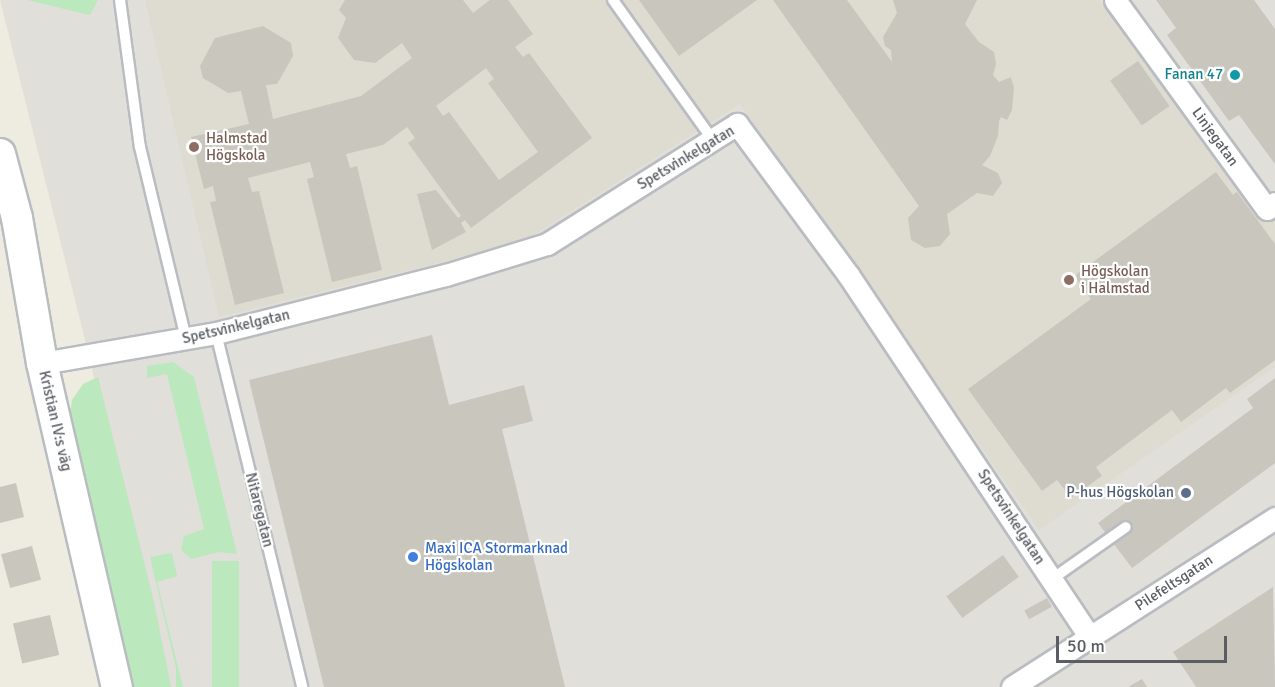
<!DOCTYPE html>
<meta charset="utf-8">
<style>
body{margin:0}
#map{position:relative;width:1275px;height:687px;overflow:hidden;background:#eeece1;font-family:Signika,sans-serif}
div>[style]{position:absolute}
.industrial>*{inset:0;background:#e1dfd9}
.education>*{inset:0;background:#dedbd0}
.green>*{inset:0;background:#bbe8bc;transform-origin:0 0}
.building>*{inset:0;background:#c9c6be;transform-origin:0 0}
.roads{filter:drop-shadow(2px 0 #b9bcc1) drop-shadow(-2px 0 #b9bcc1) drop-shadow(0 2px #b9bcc1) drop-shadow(0 -2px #b9bcc1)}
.lane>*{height:10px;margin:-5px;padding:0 5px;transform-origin:5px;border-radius:5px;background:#fff}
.street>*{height:21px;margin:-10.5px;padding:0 10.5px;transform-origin:10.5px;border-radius:10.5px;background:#fff}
.secondary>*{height:30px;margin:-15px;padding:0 15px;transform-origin:15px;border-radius:15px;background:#fff}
.dots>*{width:16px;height:16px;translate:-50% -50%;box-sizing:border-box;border:3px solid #fff;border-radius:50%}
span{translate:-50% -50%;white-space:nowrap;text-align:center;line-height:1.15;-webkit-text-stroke:4.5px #fff;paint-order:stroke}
.culture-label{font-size:15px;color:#0d838f}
.right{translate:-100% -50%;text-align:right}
.street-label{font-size:15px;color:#5a5e63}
.education-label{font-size:15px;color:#785e54}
.left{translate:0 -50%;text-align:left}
.service-label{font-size:15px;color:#4e5e75}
.shop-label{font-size:15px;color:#366cbe}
.scale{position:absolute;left:1056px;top:636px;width:171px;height:27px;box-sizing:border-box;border:3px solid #5a5e63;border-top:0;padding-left:8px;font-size:18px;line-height:21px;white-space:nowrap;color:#5a5e63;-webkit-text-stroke:4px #fff;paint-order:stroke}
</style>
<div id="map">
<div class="industrial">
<i style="clip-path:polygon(0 0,1275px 0,1275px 687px,166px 687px,88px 352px)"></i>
</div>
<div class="education">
<i style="clip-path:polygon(145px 0,1099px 0,1275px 222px,1275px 367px,1039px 530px,740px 104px,523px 242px,219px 317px)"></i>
</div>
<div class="green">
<i style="clip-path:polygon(27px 0,98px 0,90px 15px)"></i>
<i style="clip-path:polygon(173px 362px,194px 377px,237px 554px,218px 552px,191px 559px,181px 550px,184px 536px,204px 529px,167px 374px,147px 378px,147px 366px)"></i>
<i style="clip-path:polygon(98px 377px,154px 602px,171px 687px,134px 687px,69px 421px,72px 400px,83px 384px)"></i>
<i style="clip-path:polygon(172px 553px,177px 576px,157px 582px,183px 687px,176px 687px,176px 668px,150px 557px)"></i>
<i style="left:212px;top:561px;width:27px;height:130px"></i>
</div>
<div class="building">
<i style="clip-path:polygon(evenodd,345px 0,463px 0,473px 13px,490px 0,508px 0,533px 34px,515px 47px,523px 57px,529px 53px,592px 138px,471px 228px,465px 220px,461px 223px,466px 232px,432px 250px,417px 194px,436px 190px,458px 218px,461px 216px,408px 143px,415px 138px,407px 127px,383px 145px,346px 154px,350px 168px,357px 166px,382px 270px,332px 282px,307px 179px,314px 177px,310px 162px,248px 178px,252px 192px,259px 191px,284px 293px,235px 305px,210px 202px,216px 201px,213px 186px,204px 189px,191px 137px,249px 124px,241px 91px,228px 93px,203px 78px,200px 66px,215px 38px,263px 26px,291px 43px,293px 56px,277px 84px,266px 85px,273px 119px,361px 96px,412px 58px,402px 43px,375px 63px,354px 60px,338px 38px,346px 18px,339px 10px,345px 0,486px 68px,494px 79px,488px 83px,538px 152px,499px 180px,449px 112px,443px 116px,436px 106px,486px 68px)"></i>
<i style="clip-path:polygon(639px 0,757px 0,679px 56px)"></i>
<i style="clip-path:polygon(773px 0,847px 0,892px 62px,891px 50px,885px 46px,883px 37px,897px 13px,893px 0,977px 0,965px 24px,979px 42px,994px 52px,996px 64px,993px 75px,999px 82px,1011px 77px,1014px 88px,1012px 110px,1007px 120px,1001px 117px,999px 121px,998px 136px,990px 156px,982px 165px,998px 173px,1002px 183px,993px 196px,977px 193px,947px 214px,950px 234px,940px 246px,925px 248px,911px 240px,908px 218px,919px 206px)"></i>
<i style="clip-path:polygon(1156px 0,1254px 0,1275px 29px,1275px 164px,1239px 115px,1229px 121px,1167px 35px,1176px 28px)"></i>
<i style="left:1138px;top:61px;width:55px;height:34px;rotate:55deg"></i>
<i style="clip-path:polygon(1216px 172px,1233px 195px,1237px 192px,1275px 244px,1275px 360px,1230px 393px,1226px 388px,1181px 422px,1172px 410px,1096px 467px,1102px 476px,1071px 498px,1057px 480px,1042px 491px,968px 389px,1091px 299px,1074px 276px)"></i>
<i style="clip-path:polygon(432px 335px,449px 405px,524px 385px,533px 421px,502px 429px,565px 687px,324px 687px,249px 380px)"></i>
<i style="clip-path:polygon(1275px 378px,1275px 463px,1132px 568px,1098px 523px,1253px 408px,1247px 399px)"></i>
<i style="clip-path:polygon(16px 483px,24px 517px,0 523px,0 487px)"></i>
<i style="left:32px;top:546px;width:35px;height:32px;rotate:75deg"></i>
<i style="left:1003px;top:555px;width:27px;height:70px;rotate:54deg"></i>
<i style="clip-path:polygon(1273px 587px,1275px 687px,1196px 687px,1173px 652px)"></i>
<i style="left:1047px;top:598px;width:10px;height:26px;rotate:61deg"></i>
<i style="left:50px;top:615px;width:41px;height:38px;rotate:77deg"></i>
<i style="clip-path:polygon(1142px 679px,1147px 687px,1128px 687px)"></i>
</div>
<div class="roads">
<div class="lane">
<i style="left:120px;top:0;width:148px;rotate:82.3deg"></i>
<i style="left:140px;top:147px;width:197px;rotate:76.5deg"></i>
<i style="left:613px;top:0;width:172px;rotate:54.5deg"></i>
<i style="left:216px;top:333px;width:364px;rotate:76.3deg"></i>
<i style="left:1052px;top:579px;width:90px;rotate:-35.1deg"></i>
</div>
<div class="street">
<i style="left:1115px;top:0;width:258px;rotate:54deg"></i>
<i style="left:1267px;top:209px;width:10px;rotate:-37deg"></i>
<i style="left:42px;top:363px;width:177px;rotate:-9.8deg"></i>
<i style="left:216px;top:333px;width:237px;rotate:-14.2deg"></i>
<i style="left:446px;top:275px;width:106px;rotate:-17.1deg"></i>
<i style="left:547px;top:244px;width:225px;rotate:-32.3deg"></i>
<i style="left:737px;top:124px;width:189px;rotate:53.6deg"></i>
<i style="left:849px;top:276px;width:434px;rotate:56.3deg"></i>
<i style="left:1012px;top:687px;width:313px;rotate:-32.7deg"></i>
</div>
<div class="secondary">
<i style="left:0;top:154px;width:66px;rotate:75.1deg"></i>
<i style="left:17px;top:218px;width:147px;rotate:80.2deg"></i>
<i style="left:42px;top:363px;width:333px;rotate:77deg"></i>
</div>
</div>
<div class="dots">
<i style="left:1235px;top:75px;background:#0f9aa8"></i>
<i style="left:194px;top:147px;background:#8d6e63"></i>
<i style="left:1069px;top:280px;background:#8d6e63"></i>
<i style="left:1186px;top:493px;background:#5c6f8a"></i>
<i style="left:413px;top:557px;background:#3f7fe0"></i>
</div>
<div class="culture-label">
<span class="right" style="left:1223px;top:75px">Fanan 47</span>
</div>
<div class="street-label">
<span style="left:1215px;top:137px;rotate:54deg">Linjegatan</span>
<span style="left:686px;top:158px;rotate:-31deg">Spetsvinkelgatan</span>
<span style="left:236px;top:327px;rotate:-13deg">Spetsvinkelgatan</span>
<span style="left:55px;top:421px;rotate:77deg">Kristian IV:s väg</span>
<span style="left:259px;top:510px;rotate:76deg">Nitaregatan</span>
<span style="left:1011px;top:517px;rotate:57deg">Spetsvinkelgatan</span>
<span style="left:1174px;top:583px;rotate:-33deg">Pilefeltsgatan</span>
</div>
<div class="education-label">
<span class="left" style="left:206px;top:147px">Halmstad<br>Högskola</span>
<span class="left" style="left:1081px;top:280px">Högskolan<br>i Halmstad</span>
</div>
<div class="service-label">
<span class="right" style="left:1174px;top:493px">P-hus Högskolan</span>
</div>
<div class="shop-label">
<span class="left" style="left:425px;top:557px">Maxi ICA Stormarknad<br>Högskolan</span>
</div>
<div class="scale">50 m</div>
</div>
